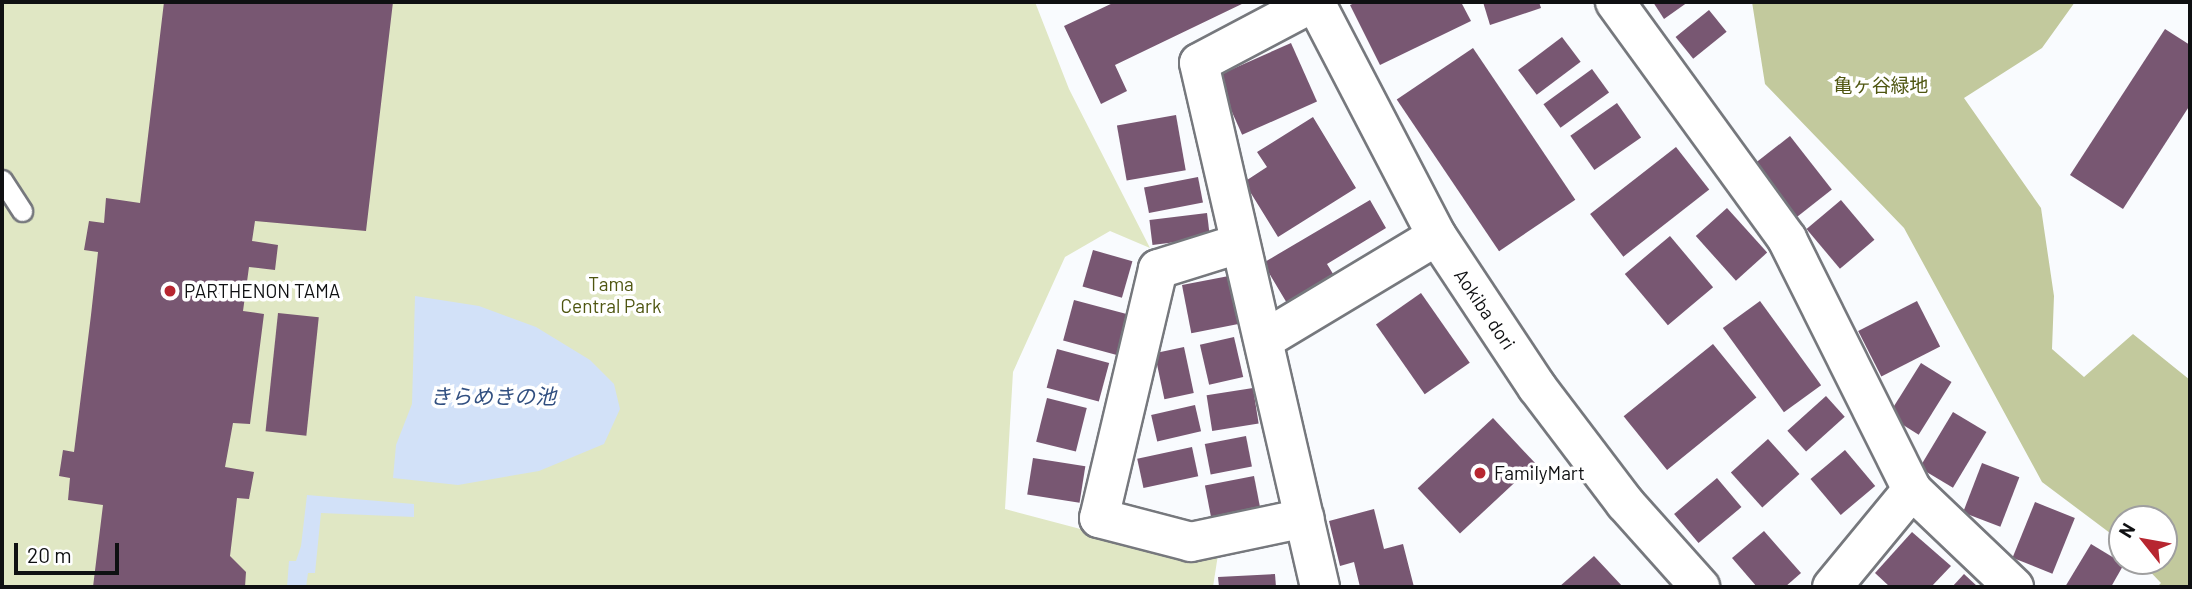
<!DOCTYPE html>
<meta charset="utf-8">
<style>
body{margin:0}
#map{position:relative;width:2192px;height:589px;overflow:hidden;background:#f9fbfe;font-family:Barlow,"Noto Sans JP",sans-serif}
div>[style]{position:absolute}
.green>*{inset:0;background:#e0e7c4}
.forest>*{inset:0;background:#c2c99d}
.water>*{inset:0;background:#d2e1f8}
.building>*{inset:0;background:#785772;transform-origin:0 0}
.roads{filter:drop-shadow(2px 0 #76787d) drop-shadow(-2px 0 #76787d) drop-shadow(0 2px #76787d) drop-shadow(0 -2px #76787d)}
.service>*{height:19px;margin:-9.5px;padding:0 9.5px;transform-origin:9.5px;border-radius:9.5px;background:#fff}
.minor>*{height:38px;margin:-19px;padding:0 19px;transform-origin:19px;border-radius:19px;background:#fff}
.tertiary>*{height:38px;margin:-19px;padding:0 19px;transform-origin:19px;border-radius:19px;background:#fff}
.dots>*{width:19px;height:19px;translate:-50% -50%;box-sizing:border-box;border:4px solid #fff;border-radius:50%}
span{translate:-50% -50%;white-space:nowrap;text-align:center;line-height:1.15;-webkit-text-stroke:7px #fff;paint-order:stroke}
.park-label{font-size:19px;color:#4f5611}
.poi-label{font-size:19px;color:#0f1012}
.left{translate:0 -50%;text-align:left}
.street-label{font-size:19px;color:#0f1012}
.water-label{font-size:21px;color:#314f80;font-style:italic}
.frame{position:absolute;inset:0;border:4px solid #0f1012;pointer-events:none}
.north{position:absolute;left:2108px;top:505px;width:70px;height:70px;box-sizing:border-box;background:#fff;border:2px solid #9f9fa0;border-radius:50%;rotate:301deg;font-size:19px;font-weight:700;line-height:28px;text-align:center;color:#0f1012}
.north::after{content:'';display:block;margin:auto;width:24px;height:32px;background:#b72630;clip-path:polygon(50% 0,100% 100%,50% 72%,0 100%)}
.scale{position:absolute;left:14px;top:543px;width:105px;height:32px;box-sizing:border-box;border:4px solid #0f1012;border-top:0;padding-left:9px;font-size:21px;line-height:24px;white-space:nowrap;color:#0f1012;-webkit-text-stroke:5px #fff;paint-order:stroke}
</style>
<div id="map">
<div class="green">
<i style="clip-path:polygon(2px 2px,1035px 2px,1069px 89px,1150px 248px,1110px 231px,1065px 257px,1013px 372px,1005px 509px,1179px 555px,1219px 548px,1213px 587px,2px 587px)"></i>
</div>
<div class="forest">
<i style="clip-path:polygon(1752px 2px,2075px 2px,2042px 48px,1964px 98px,2041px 208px,2054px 296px,2052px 349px,2084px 377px,2133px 334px,2190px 380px,2190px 587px,2157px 587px,2161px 583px,2140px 561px,2164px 561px,2164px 519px,2122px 519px,2122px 542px,2042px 482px,1904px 228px,1765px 84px)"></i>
</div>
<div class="water">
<i style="clip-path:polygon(415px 296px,479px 306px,536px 327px,590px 360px,614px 384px,620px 409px,604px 444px,539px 471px,458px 485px,393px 478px,396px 445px,412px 404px)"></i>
<i style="clip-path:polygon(307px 495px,414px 504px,414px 517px,321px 513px,315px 573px,308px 573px,306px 587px,287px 587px,289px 561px,296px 561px,301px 546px)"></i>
</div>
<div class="building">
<i style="clip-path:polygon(164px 2px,393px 2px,366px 231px,255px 221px,252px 241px,278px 245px,275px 270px,249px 267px,243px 311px,264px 314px,250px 424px,233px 423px,225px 467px,254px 472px,249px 499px,237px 498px,230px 556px,246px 572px,245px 587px,93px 587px,103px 505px,68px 500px,70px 478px,59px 476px,63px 450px,74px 452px,91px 315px,98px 252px,84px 250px,89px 221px,104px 223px,106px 198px,140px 203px)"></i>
<i style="clip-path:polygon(1115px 2px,1246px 2px,1115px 65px,1127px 91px,1101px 104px,1064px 26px)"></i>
<i style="clip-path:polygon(1357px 2px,1461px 2px,1471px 21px,1380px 65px,1350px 5px)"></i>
<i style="clip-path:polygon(1483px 2px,1539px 2px,1541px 8px,1490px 25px)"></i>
<i style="clip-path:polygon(1653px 2px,1688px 2px,1664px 19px)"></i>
<i style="left:1709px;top:10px;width:28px;height:43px;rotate:51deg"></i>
<i style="clip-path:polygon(2165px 29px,2190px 45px,2190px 105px,2123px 209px,2070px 175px)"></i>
<i style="left:1562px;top:37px;width:31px;height:55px;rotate:53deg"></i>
<i style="left:1291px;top:43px;width:64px;height:82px;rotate:66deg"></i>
<i style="left:1473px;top:48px;width:183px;height:92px;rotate:56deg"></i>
<i style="left:1592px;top:69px;width:29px;height:60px;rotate:54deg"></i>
<i style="left:1617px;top:103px;width:42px;height:57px;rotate:55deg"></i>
<i style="left:1176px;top:115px;width:56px;height:60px;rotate:80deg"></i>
<i style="clip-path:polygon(1313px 117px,1356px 188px,1278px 237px,1244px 182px,1267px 167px,1257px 152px)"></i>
<i style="left:1790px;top:136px;width:68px;height:46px;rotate:52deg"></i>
<i style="left:1676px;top:147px;width:54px;height:109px;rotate:52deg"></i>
<i style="left:1198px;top:177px;width:26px;height:55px;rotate:79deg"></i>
<i style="clip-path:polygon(1370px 200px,1386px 228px,1327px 264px,1338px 282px,1291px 310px,1263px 263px)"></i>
<i style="left:1841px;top:200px;width:52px;height:45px;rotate:50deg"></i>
<i style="left:1727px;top:208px;width:60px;height:42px;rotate:48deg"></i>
<i style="left:1207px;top:213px;width:25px;height:58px;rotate:83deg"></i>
<i style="left:1670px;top:236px;width:67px;height:59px;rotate:50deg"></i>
<i style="left:1093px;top:250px;width:41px;height:38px;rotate:16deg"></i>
<i style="left:1234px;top:275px;width:49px;height:53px;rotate:79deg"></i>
<i style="left:1421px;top:293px;width:85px;height:55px;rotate:55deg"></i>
<i style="left:1074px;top:300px;width:68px;height:42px;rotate:15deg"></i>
<i style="left:1760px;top:301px;width:104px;height:46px;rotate:54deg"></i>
<i style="left:1917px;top:301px;width:51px;height:66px;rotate:63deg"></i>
<i style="left:278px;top:313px;width:41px;height:119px;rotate:6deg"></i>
<i style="left:1234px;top:337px;width:41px;height:35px;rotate:77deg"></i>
<i style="left:1713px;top:344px;width:69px;height:115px;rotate:51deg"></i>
<i style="left:1184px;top:347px;width:47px;height:30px;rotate:78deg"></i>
<i style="left:1057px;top:349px;width:54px;height:40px;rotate:15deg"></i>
<i style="left:1921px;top:363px;width:36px;height:62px;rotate:32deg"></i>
<i style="left:1253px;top:388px;width:36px;height:47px;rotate:81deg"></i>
<i style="left:1826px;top:396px;width:28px;height:52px;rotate:48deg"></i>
<i style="left:1047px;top:398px;width:41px;height:45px;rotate:14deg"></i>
<i style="left:1195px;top:405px;width:27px;height:45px;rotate:77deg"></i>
<i style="left:1953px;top:412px;width:39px;height:65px;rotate:31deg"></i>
<i style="left:1493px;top:418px;width:62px;height:103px;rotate:47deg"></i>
<i style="left:1246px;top:436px;width:31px;height:42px;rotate:79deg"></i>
<i style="left:1768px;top:439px;width:47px;height:50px;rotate:48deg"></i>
<i style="left:1192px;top:447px;width:30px;height:56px;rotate:78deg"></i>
<i style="left:1845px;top:450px;width:47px;height:45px;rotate:50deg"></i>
<i style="left:1033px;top:458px;width:53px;height:37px;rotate:9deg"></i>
<i style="left:1982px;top:463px;width:40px;height:53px;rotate:21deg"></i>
<i style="left:1254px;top:476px;width:32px;height:50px;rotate:79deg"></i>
<i style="left:1717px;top:478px;width:38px;height:56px;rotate:50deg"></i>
<i style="left:2035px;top:502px;width:43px;height:60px;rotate:22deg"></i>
<i style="clip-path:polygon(1374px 509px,1384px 549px,1403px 544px,1414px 587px,1360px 587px,1354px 562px,1340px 566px,1329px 521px)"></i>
<i style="clip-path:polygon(1764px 531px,1801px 573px,1785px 587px,1757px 587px,1732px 558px)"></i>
<i style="clip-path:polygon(1912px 532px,1951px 566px,1931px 587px,1890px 587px,1875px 573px)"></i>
<i style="clip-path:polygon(2091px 544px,2124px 564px,2111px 587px,2065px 587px)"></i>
<i style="clip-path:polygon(1594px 556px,1623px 587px,1559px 587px)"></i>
<i style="clip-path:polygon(1275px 574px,1276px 587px,1219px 587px,1218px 577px)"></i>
<i style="clip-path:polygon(1964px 574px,1978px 587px,1952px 587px)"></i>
</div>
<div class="roads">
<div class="service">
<i style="left:2px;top:180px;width:37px;rotate:57deg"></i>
</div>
<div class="minor">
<i style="left:1314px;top:2px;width:130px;rotate:152.1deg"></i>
<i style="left:1199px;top:63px;width:538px;rotate:77deg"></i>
<i style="left:1615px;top:2px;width:293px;rotate:54deg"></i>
<i style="left:1787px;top:239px;width:280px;rotate:63.5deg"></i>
<i style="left:1912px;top:490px;width:141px;rotate:43.6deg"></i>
<i style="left:1238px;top:244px;width:84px;rotate:162.6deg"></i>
<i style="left:1158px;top:269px;width:256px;rotate:103.3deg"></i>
<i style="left:1099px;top:518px;width:95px;rotate:14.6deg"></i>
<i style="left:1191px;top:542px;width:116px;rotate:-11.9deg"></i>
<i style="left:1267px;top:338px;width:198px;rotate:-31deg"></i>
<i style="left:1832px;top:587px;width:126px;rotate:-50.5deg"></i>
</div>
<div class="tertiary">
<i style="left:1315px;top:2px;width:264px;rotate:62.5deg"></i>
<i style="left:1437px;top:236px;width:181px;rotate:56.5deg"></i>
<i style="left:1537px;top:387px;width:146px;rotate:52.8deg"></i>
<i style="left:1625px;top:503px;width:113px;rotate:48.2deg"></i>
</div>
</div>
<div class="dots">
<i style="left:170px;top:291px;background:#b72630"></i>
<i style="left:1480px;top:473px;background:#b72630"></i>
</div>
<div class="park-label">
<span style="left:1881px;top:85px">亀ヶ谷緑地</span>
<span style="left:611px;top:295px">Tama<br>Central Park</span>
</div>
<div class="poi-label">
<span class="left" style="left:184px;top:291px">PARTHENON TAMA</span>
<span class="left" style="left:1494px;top:473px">FamilyMart</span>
</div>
<div class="street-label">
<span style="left:1485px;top:309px;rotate:56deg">Aokiba dori</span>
</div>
<div class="water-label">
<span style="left:493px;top:396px">きらめきの池</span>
</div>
<div class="frame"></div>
<div class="north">N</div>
<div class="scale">20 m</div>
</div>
